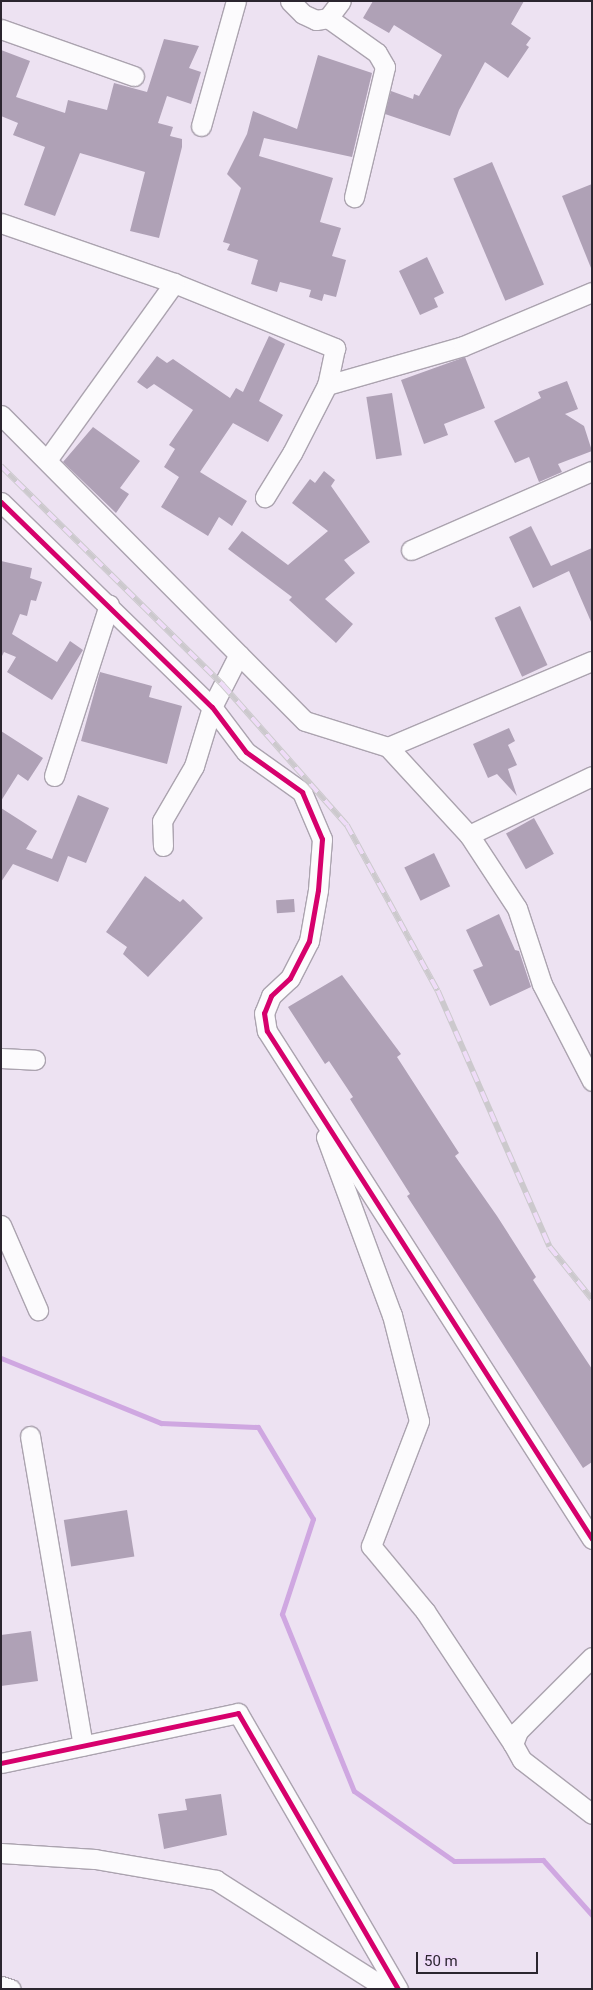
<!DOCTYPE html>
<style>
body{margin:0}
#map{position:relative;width:593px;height:1990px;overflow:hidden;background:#ede2f2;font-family:Roboto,sans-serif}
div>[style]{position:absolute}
.stream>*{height:5px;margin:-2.5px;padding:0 2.5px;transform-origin:2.5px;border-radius:2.5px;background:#cfa7e1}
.building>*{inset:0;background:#afa1b6;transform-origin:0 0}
.roads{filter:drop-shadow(1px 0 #aba3af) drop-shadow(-1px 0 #aba3af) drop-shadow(0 1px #aba3af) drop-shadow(0 -1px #aba3af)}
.minor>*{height:19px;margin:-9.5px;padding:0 9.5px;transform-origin:9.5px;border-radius:9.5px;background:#fcfbfd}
.rail>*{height:5.5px;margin-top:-2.75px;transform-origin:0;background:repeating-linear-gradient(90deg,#efdcf8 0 11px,#ccc9cd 0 22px);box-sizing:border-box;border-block:1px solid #ccc9cd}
.cycleway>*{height:5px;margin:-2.5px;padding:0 2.5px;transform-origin:2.5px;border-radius:2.5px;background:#d6006c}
span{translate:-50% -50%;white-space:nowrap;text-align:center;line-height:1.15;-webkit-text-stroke:5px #efdcf8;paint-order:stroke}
.frame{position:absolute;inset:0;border:2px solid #2b252f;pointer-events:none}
.scale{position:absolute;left:416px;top:1952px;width:122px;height:22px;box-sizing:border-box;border:2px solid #2b252f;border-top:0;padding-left:6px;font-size:15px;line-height:18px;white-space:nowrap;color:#2b252f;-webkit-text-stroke:4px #efdcf8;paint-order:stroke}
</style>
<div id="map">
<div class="stream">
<i style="left:1px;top:1358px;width:173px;rotate:22.1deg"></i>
<i style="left:161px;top:1423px;width:97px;rotate:2.4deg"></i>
<i style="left:258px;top:1427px;width:107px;rotate:59.1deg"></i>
<i style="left:313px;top:1519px;width:100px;rotate:108.1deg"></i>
<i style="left:282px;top:1614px;width:191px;rotate:67.9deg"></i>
<i style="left:354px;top:1791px;width:122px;rotate:35deg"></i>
<i style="left:454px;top:1861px;width:89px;rotate:-0.6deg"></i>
<i style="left:543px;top:1860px;width:74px;rotate:48.3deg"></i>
</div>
<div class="building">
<i style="clip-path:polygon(373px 1px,524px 1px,511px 24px,531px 38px,526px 45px,529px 47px,508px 78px,485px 62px,459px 110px,450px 136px,385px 114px,391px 91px,413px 99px,414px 94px,419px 96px,442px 55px,394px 25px,389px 33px,363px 18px)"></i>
<i style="clip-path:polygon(164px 39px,199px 46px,189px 68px,201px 72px,191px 104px,167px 96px,158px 123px,173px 127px,170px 136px,182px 139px,182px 147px,159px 238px,130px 231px,145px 172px,80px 153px,55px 216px,24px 205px,45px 147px,13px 135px,18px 123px,1px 116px,1px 50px,30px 61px,16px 97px,65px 113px,68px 100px,107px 110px,114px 83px,147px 92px)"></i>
<i style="clip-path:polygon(318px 55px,372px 73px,352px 157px,264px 138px,259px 156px,333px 178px,320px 222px,341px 228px,332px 256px,346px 260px,336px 297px,324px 294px,322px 301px,309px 297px,311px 290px,280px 282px,277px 292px,251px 284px,258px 260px,227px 250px,230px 244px,223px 242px,241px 188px,227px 174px,247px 134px,253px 111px,297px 129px)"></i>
<i style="left:492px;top:162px;width:133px;height:42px;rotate:67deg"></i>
<i style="clip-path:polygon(592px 184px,592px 268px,591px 268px,562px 196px)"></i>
<i style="clip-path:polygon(427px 257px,444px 293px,434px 298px,438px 307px,420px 315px,399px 271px)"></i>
<i style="clip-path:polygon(269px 336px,285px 344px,259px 401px,283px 415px,268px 442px,233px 423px,200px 472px,247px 501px,232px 526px,219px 517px,208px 536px,161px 507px,179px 477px,164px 467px,175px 449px,169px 445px,193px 410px,154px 384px,147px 389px,137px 382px,157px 356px,167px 363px,173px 359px,230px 398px,236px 388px,243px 392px)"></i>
<i style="clip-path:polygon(465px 357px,485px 408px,444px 424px,448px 435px,424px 444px,401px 380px)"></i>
<i style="clip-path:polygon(567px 381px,578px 409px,565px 414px,584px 426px,592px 451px,558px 464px,562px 472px,539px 482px,529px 457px,515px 463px,494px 421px,541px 398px,538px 392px)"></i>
<i style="left:392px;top:393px;width:63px;height:26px;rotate:81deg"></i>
<i style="clip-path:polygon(93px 427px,140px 461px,120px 488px,129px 494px,116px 513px,63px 462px)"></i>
<i style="clip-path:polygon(324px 471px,335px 480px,331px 486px,370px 542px,344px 560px,355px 573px,325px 599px,353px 624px,336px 643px,289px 600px,292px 597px,228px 549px,242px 531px,288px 565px,328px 531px,292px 503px,310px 479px,315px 483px)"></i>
<i style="clip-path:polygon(531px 526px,551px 566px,592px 548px,592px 624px,569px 571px,533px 588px,509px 537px)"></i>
<i style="clip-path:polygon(1px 561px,32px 568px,30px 578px,42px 582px,36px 601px,31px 600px,27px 616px,20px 614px,12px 634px,57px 662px,70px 641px,83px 650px,52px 700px,7px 672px,16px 657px,4px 652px,1px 658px)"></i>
<i style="left:520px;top:606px;width:65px;height:28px;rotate:65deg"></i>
<i style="clip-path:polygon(100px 672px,152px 686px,149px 697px,182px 706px,167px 764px,81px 741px)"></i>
<i style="clip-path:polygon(509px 728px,515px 741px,508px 745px,517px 765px,508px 769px,517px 796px,497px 774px,488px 778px,473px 744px)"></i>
<i style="clip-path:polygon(1px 731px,43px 758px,28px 781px,18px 774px,1px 801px)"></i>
<i style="clip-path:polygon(78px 795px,109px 808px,86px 863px,68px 856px,58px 882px,13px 864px,1px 882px,1px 808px,37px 831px,26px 849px,52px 859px)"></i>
<i style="left:534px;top:818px;width:41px;height:32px;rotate:61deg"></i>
<i style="left:434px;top:853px;width:37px;height:33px;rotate:64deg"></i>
<i style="clip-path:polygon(145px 876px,180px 902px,183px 899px,203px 918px,148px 977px,123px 954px,127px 947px,106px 932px)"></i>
<i style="left:294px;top:899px;width:13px;height:18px;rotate:86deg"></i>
<i style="clip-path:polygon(499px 914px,515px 950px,519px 951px,531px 987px,490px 1006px,473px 970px,483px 966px,466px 930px)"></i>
<i style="clip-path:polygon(342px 975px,401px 1054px,397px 1057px,459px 1153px,455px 1156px,497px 1216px,536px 1277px,533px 1280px,592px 1369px,592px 1462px,583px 1468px,407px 1196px,410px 1194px,350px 1099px,353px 1097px,329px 1061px,325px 1064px,288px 1007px)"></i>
<i style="left:127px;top:1510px;width:47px;height:64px;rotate:81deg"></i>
<i style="clip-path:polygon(31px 1631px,38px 1681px,1px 1686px,1px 1635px)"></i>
<i style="clip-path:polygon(221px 1794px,227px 1835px,164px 1849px,158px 1814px,187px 1810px,185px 1799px)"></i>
</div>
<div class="roads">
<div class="minor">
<i style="left:290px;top:1px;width:18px;rotate:45deg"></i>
<i style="left:303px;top:14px;width:14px;rotate:25deg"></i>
<i style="left:316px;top:20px;width:12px;rotate:-9deg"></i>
<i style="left:328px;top:18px;width:21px;rotate:-53deg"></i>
<i style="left:328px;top:18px;width:60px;rotate:35.5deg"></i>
<i style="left:377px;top:53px;width:16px;rotate:60deg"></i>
<i style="left:385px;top:67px;width:134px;rotate:103.4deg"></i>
<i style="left:1px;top:29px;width:141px;rotate:19.5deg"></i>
<i style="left:201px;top:126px;width:130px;rotate:-74.4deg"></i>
<i style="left:1px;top:223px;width:183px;rotate:19.1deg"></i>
<i style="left:174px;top:283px;width:174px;rotate:22deg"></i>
<i style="left:335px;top:348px;width:38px;rotate:102deg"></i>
<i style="left:327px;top:385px;width:76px;rotate:117.2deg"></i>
<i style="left:292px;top:453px;width:52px;rotate:121.5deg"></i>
<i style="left:327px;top:385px;width:141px;rotate:-16deg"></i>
<i style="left:463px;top:346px;width:140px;rotate:-22.7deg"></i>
<i style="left:1px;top:415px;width:431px;rotate:45.2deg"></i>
<i style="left:305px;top:721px;width:87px;rotate:17.4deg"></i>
<i style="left:388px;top:747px;width:120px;rotate:47.4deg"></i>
<i style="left:469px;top:835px;width:87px;rotate:56.7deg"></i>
<i style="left:517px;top:908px;width:80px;rotate:71.8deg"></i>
<i style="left:542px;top:984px;width:109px;rotate:62.7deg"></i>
<i style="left:47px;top:460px;width:218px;rotate:-54.3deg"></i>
<i style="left:1px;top:502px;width:294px;rotate:44.2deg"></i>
<i style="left:212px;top:707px;width:56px;rotate:52.9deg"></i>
<i style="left:246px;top:752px;width:69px;rotate:35.5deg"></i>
<i style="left:302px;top:792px;width:51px;rotate:66.9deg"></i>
<i style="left:322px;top:839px;width:51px;rotate:94.5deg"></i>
<i style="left:318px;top:890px;width:52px;rotate:100deg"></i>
<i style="left:309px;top:941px;width:42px;rotate:117.2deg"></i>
<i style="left:290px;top:978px;width:26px;rotate:137deg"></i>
<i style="left:271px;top:996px;width:18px;rotate:112deg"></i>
<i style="left:264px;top:1013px;width:18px;rotate:81deg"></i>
<i style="left:267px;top:1031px;width:603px;rotate:57.39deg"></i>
<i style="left:411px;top:550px;width:197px;rotate:-23.6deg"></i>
<i style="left:388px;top:747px;width:221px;rotate:-22.9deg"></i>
<i style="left:54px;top:776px;width:180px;rotate:-72.2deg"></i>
<i style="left:469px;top:835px;width:136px;rotate:-25.6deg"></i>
<i style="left:163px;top:846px;width:25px;rotate:-92deg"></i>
<i style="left:162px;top:821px;width:64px;rotate:-59.8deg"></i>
<i style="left:194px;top:766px;width:62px;rotate:-73deg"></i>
<i style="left:212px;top:707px;width:59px;rotate:-63deg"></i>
<i style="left:1px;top:1058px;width:34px;rotate:3deg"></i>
<i style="left:326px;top:1137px;width:190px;rotate:69.7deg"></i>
<i style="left:392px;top:1315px;width:109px;rotate:75.7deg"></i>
<i style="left:419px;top:1421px;width:134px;rotate:111deg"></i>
<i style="left:371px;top:1546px;width:85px;rotate:50.3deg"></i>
<i style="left:425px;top:1611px;width:159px;rotate:56.5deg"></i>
<i style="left:1px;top:1225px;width:93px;rotate:66.5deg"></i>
<i style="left:30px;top:1436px;width:314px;rotate:80.3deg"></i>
<i style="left:592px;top:1657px;width:105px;rotate:135deg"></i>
<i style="left:518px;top:1731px;width:14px;rotate:111deg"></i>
<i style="left:513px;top:1744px;width:18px;rotate:61deg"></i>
<i style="left:522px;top:1760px;width:88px;rotate:37.6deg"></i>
<i style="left:1px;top:1763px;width:242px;rotate:-11.9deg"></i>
<i style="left:238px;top:1713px;width:319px;rotate:59.9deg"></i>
<i style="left:1px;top:1853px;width:94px;rotate:3.7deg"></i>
<i style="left:95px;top:1859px;width:123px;rotate:9.8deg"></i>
<i style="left:216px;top:1880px;width:203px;rotate:32.5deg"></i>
<i style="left:1px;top:1986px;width:10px;rotate:17deg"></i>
</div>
</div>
<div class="rail">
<i style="left:1px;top:466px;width:312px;rotate:44.6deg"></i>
<i style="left:223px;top:685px;width:187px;rotate:48.5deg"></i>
<i style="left:347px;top:825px;width:189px;rotate:61.3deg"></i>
<i style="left:438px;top:991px;width:279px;rotate:66.4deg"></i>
<i style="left:550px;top:1247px;width:67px;rotate:51.1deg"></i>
</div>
<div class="cycleway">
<i style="left:1px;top:502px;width:294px;rotate:44.2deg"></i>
<i style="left:212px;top:707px;width:56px;rotate:52.9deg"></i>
<i style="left:246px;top:752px;width:69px;rotate:35.5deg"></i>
<i style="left:302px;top:792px;width:51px;rotate:66.9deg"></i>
<i style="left:322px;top:839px;width:51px;rotate:94.5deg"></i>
<i style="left:318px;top:890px;width:52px;rotate:100deg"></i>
<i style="left:309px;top:941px;width:42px;rotate:117.2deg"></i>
<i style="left:290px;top:978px;width:26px;rotate:137deg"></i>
<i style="left:271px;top:996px;width:18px;rotate:112deg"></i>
<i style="left:264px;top:1013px;width:18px;rotate:81deg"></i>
<i style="left:267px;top:1031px;width:603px;rotate:57.39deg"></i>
<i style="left:1px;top:1763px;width:242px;rotate:-11.9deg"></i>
<i style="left:238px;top:1713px;width:319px;rotate:59.9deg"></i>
</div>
<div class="frame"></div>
<div class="scale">50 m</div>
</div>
